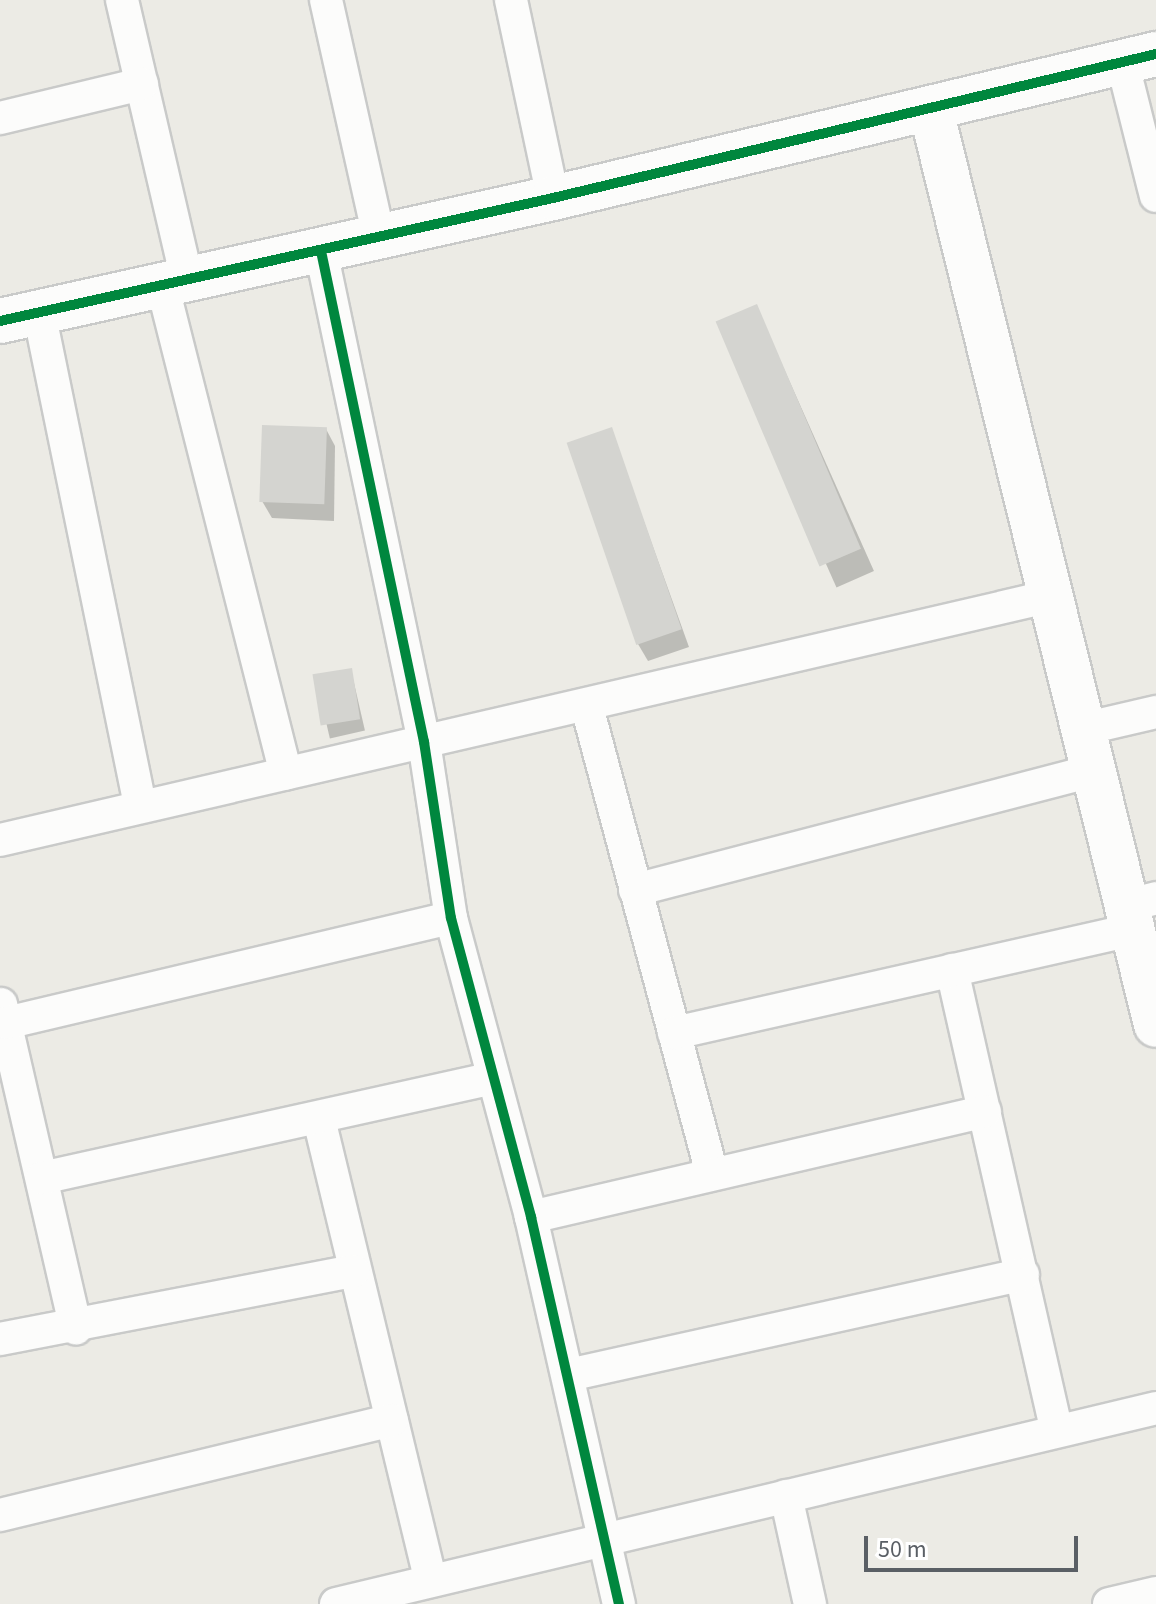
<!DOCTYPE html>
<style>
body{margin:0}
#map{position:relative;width:1156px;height:1604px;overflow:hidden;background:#ecebe5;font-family:"Source Sans 3",sans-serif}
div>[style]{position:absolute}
.shadow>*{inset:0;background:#0003;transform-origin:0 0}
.building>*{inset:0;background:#d4d4d0;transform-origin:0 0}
.roads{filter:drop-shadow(2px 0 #c9cac9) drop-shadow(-2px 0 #c9cac9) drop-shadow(0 2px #c9cac9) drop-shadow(0 -2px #c9cac9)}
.street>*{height:32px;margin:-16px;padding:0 16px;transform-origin:16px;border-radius:16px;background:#fcfcfb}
.secondary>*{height:44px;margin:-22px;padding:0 22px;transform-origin:22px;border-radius:22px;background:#fcfcfb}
.cycleway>*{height:10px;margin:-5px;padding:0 5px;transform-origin:5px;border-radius:5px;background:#00873e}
span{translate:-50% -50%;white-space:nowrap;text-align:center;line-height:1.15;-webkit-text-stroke:6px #fff;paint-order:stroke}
.scale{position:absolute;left:864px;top:1536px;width:214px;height:36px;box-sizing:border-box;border:4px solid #5a5f65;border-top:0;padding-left:10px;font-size:24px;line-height:28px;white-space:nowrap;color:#5a5f65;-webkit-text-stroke:6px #fff;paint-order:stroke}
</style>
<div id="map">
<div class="shadow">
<i style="left:756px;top:306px;width:290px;height:41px;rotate:66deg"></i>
<i style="clip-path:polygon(326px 429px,335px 446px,334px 521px,272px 518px,262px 501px)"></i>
<i style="clip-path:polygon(611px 430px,689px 647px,648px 661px,638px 644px)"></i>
<i style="left:351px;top:670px;width:62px;height:36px;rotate:77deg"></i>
</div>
<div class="building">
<i style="left:757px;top:304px;width:266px;height:45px;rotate:67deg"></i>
<i style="left:262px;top:425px;width:65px;height:77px;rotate:2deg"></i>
<i style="left:612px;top:427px;width:214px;height:48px;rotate:71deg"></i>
<i style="left:352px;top:668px;width:52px;height:40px;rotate:81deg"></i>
</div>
<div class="roads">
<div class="street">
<i style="left:122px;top:0;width:286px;rotate:76.9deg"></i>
<i style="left:326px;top:0;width:244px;rotate:77.4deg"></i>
<i style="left:511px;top:0;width:202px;rotate:78deg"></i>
<i style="left:1123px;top:65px;width:135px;rotate:75.9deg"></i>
<i style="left:0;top:118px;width:146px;rotate:-13.5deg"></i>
<i style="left:321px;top:251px;width:502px;rotate:78.15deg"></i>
<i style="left:424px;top:742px;width:178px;rotate:81.3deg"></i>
<i style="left:451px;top:918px;width:310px;rotate:75deg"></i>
<i style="left:531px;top:1217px;width:397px;rotate:77.2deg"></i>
<i style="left:162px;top:284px;width:505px;rotate:75.8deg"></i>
<i style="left:39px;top:312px;width:503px;rotate:78.42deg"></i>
<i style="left:587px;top:707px;width:484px;rotate:75deg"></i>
<i style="left:1083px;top:729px;width:75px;rotate:-13.1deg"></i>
<i style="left:0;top:840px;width:1075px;rotate:-13.07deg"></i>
<i style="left:635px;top:890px;width:473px;rotate:-14.6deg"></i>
<i style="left:1125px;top:906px;width:32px;rotate:-14deg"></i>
<i style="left:952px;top:970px;width:470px;rotate:77.2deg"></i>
<i style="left:1px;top:1004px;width:333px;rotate:77deg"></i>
<i style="left:6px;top:1023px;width:457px;rotate:-13.3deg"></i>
<i style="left:674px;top:1033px;width:467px;rotate:-12.7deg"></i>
<i style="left:319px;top:1119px;width:475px;rotate:76.4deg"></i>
<i style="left:42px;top:1178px;width:462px;rotate:-12.5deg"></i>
<i style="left:531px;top:1217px;width:466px;rotate:-13.1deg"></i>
<i style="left:0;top:1339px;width:360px;rotate:-10.9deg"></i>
<i style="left:569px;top:1375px;width:465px;rotate:-12.5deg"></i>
<i style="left:786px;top:1496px;width:111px;rotate:77.5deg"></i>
<i style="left:0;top:1515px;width:403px;rotate:-13.6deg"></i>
<i style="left:336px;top:1604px;width:843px;rotate:-13.44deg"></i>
<i style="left:1109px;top:1604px;width:48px;rotate:-13.2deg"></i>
</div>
<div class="secondary">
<i style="left:931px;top:110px;width:942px;rotate:76.18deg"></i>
<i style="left:0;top:321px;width:567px;rotate:-12.54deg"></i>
<i style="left:553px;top:198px;width:620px;rotate:-13.43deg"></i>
</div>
</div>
<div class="cycleway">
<i style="left:321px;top:251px;width:502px;rotate:78.15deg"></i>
<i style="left:424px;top:742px;width:178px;rotate:81.3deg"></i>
<i style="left:451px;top:918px;width:310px;rotate:75deg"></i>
<i style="left:531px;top:1217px;width:397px;rotate:77.2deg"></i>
<i style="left:0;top:321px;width:567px;rotate:-12.54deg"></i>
<i style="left:553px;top:198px;width:620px;rotate:-13.43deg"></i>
</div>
<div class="scale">50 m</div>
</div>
